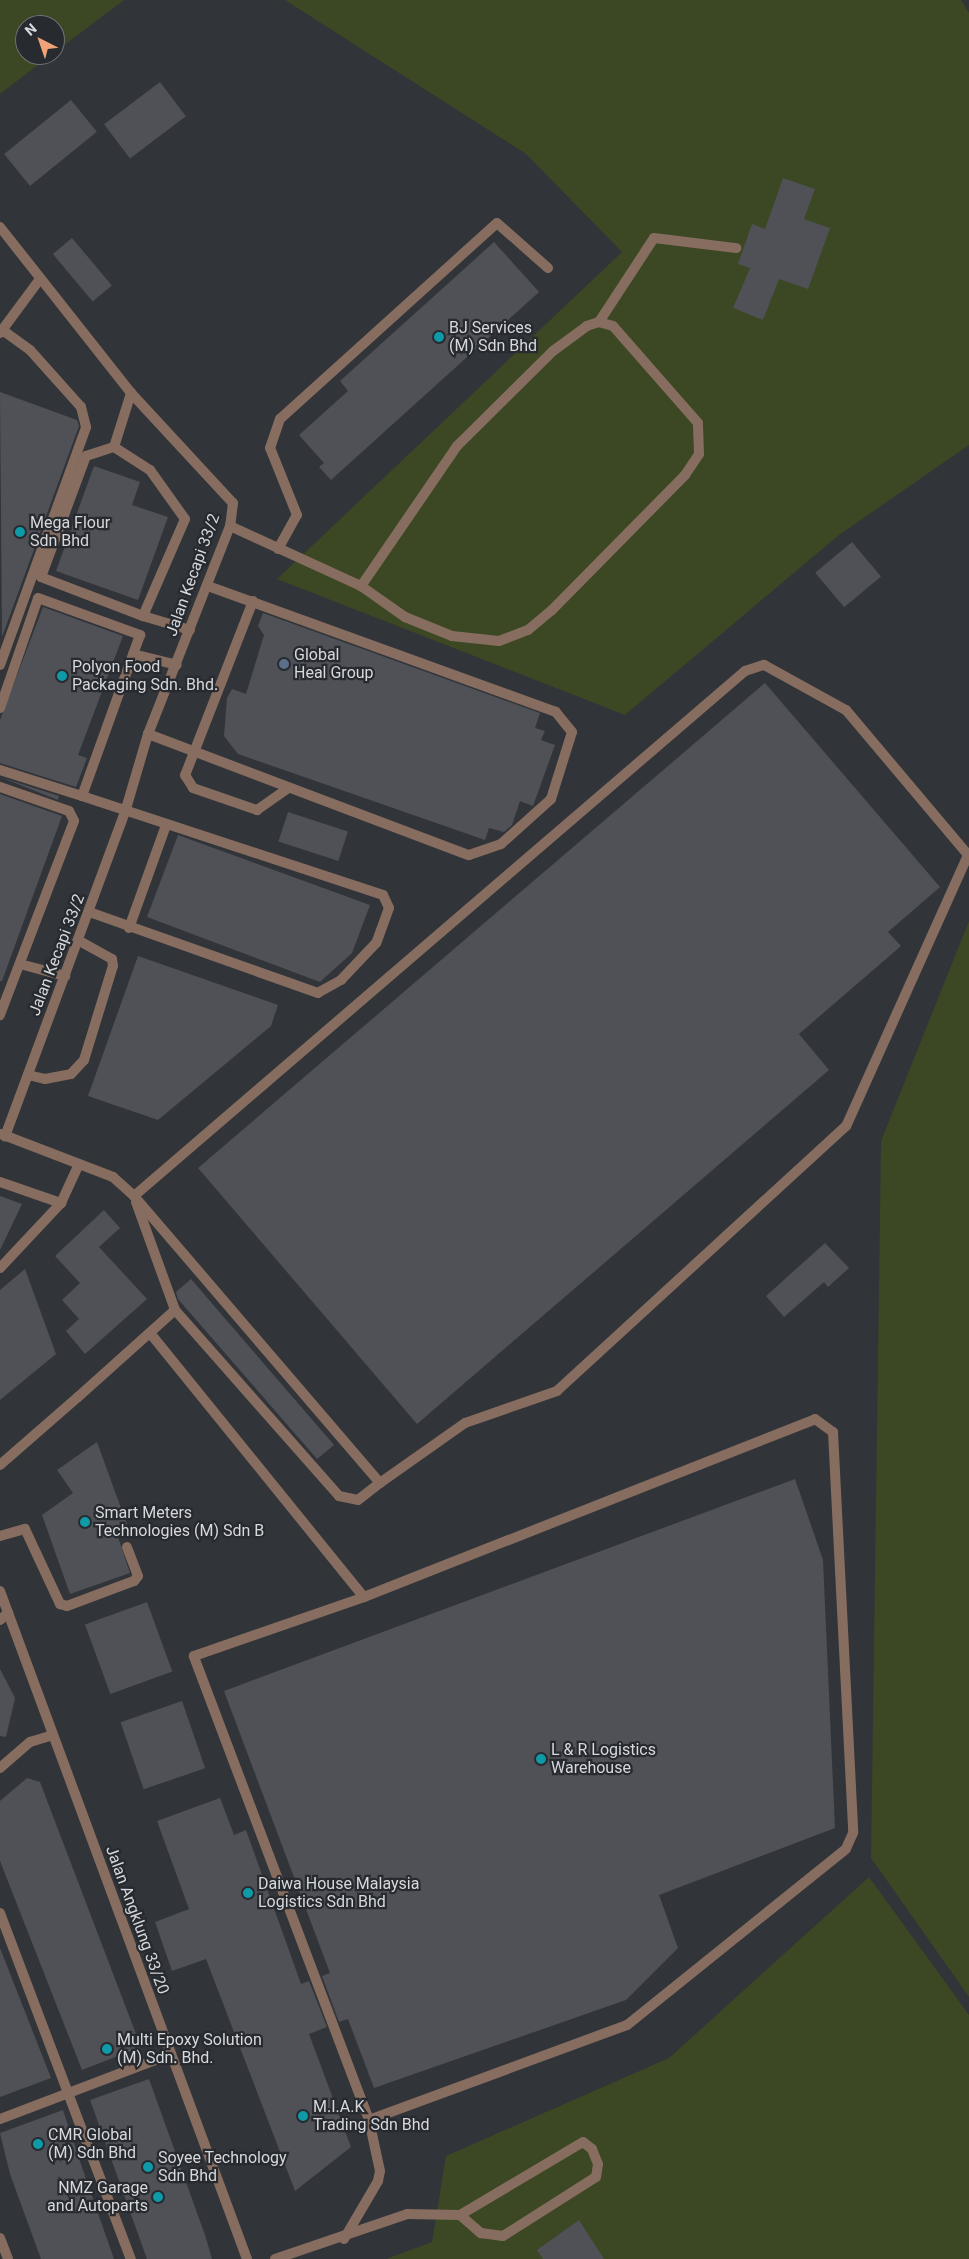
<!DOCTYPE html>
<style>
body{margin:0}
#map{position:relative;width:969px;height:2259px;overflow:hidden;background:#313439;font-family:Roboto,sans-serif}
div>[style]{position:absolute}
.green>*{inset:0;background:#3c4724}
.building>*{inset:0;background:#4f5157;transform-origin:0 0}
.service>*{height:10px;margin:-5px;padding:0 5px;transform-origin:5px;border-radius:5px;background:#876d5f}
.minor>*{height:10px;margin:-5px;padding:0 5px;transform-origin:5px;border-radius:5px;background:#876d5f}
.dots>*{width:14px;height:14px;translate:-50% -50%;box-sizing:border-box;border:2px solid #272a2f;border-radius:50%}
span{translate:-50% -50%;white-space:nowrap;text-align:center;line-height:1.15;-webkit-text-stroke:4.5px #272a2f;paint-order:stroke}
.poi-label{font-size:16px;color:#d6d8dc}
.left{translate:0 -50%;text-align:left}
.right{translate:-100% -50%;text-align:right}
.street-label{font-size:16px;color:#d6d8dc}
.north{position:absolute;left:15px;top:15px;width:50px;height:50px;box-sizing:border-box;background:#272a2f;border:1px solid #6d7074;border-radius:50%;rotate:319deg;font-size:14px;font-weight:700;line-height:20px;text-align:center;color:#d6d8dc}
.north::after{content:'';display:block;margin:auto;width:18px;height:22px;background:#efa377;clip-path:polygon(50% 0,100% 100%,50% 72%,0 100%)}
</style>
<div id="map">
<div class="green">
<i style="clip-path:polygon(0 0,124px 0,55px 52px,55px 25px,25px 25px,25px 55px,51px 55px,0 94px)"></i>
<i style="clip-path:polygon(285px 0,961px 0,969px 13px,969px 445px,839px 535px,625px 715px,277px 579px,622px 252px,526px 154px)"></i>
<i style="clip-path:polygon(969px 921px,969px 1997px,871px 1858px,881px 1141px)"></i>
<i style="clip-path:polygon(869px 1877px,969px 2015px,969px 2259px,386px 2259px,432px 2242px,446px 2156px,669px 2058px)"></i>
</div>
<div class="building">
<i style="left:160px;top:82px;width:43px;height:70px;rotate:53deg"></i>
<i style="left:71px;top:100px;width:41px;height:86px;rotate:51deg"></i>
<i style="clip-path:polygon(783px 178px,815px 189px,804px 219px,830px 228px,808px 289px,779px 279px,763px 320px,733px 308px,750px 268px,738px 264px,752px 224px,765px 229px)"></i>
<i style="left:72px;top:238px;width:62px;height:25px;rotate:50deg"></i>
<i style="clip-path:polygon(494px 242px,539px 292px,331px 480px,319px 467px,324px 463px,299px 435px,348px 391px,340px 381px)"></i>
<i style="clip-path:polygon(0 392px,77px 420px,79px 426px,2px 637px)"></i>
<i style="clip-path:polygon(94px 466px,140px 482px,132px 505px,168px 517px,138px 600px,56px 571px)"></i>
<i style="left:852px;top:542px;width:45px;height:48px;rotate:50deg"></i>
<i style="clip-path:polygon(43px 607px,123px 636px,78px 755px,87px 758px,76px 787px,0 763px,0 720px)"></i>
<i style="clip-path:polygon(263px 613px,540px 713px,535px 728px,545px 731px,541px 740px,555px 745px,533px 806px,520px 801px,512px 825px,504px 832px,489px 828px,485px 840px,238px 754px,224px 736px,227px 698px,232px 689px,246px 694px,264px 635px,258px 626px)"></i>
<i style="clip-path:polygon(765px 683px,940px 887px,888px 932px,901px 946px,799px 1034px,829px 1070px,417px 1424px,198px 1168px)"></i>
<i style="clip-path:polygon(0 777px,59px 796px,58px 800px)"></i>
<i style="clip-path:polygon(0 794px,62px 816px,2px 981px,0 981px)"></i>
<i style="left:288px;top:812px;width:63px;height:31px;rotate:18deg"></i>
<i style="clip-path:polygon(178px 835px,370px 905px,352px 953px,320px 982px,147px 917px)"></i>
<i style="clip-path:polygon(138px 956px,278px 1005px,271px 1026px,158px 1120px,88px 1096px)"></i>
<i style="clip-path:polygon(0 1196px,22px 1204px,0 1250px)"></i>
<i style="clip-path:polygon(104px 1210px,120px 1228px,99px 1247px,147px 1299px,85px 1354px,66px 1331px,79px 1319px,62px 1300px,80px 1283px,55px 1256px)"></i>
<i style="clip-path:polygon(825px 1243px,849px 1268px,828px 1287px,824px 1282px,784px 1317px,766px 1296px)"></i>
<i style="clip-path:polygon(25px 1269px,56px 1354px,0 1400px,0 1290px)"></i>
<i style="clip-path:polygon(191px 1279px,334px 1445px,317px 1459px,178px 1299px,176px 1292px)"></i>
<i style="clip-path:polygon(97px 1442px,129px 1530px,117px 1534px,130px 1573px,70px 1594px,42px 1515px,73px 1493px,57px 1470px)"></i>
<i style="clip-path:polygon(795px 1479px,823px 1560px,835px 1828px,659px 1895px,678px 1948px,626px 2000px,374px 2088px,348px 2019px,339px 2022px,322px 1976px,330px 1973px,224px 1691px)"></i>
<i style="left:147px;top:1602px;width:74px;height:66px;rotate:70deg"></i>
<i style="clip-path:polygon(0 1669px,15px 1698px,6px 1737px,0 1736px)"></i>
<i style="left:182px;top:1701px;width:71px;height:65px;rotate:71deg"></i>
<i style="clip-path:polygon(27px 1778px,40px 1782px,141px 2047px,82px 2070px,0 1861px,0 1801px)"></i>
<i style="clip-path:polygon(220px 1798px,234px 1835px,246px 1830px,301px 1984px,309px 1981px,327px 2027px,309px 2034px,351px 2147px,295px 2191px,206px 1959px,172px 1971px,155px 1922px,189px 1909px,157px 1821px)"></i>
<i style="clip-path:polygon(0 1948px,51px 2078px,0 2097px)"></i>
<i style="clip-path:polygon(149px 2079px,205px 2235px,212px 2259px,147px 2259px,90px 2100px)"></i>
<i style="clip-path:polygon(63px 2110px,83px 2170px,114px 2259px,41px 2259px,10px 2174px,0 2133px)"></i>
<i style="clip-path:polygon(579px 2220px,604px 2259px,543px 2259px,537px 2250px)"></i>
</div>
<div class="service">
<i style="left:599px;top:322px;width:100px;rotate:-56.8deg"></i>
<i style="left:654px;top:238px;width:83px;rotate:7deg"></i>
<i style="left:0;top:333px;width:67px;rotate:-53.5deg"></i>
<i style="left:114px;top:447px;width:43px;rotate:32.6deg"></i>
<i style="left:150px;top:470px;width:60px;rotate:54.5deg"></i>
<i style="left:185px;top:519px;width:106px;rotate:113.4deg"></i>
<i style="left:143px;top:616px;width:109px;rotate:-159.1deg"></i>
<i style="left:41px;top:577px;width:129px;rotate:-69.6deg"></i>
<i style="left:86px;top:456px;width:29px;rotate:-18deg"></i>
<i style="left:114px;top:447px;width:57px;rotate:-72.5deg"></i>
<i style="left:230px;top:526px;width:144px;rotate:24.6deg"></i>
<i style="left:361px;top:586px;width:54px;rotate:35.2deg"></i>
<i style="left:405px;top:617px;width:51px;rotate:22deg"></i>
<i style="left:452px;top:636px;width:47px;rotate:6.1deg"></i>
<i style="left:499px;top:641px;width:31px;rotate:-21deg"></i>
<i style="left:528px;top:630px;width:30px;rotate:-40deg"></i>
<i style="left:551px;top:611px;width:191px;rotate:-45.4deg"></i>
<i style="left:685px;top:475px;width:25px;rotate:-56deg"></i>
<i style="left:699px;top:454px;width:31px;rotate:-92deg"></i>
<i style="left:698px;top:423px;width:129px;rotate:-131.2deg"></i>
<i style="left:613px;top:326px;width:15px;rotate:-164deg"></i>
<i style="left:599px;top:322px;width:13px;rotate:162deg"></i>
<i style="left:587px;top:326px;width:42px;rotate:143.7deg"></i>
<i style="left:553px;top:351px;width:135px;rotate:135.3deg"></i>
<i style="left:457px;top:446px;width:170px;rotate:124.4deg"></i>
<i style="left:278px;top:549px;width:39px;rotate:-61deg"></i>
<i style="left:297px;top:515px;width:72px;rotate:-111.9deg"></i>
<i style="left:270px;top:448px;width:31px;rotate:-71deg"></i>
<i style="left:280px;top:419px;width:292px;rotate:-42.1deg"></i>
<i style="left:497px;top:223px;width:68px;rotate:41.4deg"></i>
<i style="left:253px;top:601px;width:187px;rotate:111.3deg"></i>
<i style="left:185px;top:775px;width:15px;rotate:58deg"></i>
<i style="left:193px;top:788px;width:68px;rotate:19deg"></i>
<i style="left:257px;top:810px;width:37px;rotate:-35deg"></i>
<i style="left:143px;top:616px;width:49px;rotate:16.6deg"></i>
<i style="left:133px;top:654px;width:45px;rotate:14deg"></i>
<i style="left:0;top:665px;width:253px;rotate:-70.1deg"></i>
<i style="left:86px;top:427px;width:21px;rotate:-104deg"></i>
<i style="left:81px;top:407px;width:76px;rotate:-131.8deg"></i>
<i style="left:30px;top:350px;width:34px;rotate:-144deg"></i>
<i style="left:764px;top:665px;width:94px;rotate:28.8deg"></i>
<i style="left:846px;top:710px;width:189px;rotate:49.9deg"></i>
<i style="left:968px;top:855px;width:297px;rotate:114.2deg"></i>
<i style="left:846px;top:1126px;width:392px;rotate:137.5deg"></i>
<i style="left:557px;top:1391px;width:97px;rotate:160.8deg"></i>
<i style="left:465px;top:1423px;width:104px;rotate:144.8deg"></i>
<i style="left:380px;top:1483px;width:378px;rotate:-130.6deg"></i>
<i style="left:134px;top:1196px;width:806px;rotate:-40.67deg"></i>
<i style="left:745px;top:671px;width:20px;rotate:-18deg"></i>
<i style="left:0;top:708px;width:116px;rotate:-70.9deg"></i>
<i style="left:38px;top:598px;width:109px;rotate:19.9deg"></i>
<i style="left:140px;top:635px;width:171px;rotate:109.8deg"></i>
<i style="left:82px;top:796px;width:86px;rotate:-162.4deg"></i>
<i style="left:148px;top:734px;width:343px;rotate:20.7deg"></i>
<i style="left:469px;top:855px;width:34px;rotate:-19deg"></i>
<i style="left:501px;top:844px;width:67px;rotate:-42deg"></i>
<i style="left:551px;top:799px;width:70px;rotate:-72.6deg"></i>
<i style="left:572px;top:732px;width:26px;rotate:-129deg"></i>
<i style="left:556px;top:712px;width:371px;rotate:-160.1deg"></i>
<i style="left:0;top:787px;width:73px;rotate:19.2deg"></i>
<i style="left:69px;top:811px;width:11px;rotate:63deg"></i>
<i style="left:74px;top:821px;width:208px;rotate:110.9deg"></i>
<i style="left:82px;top:796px;width:317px;rotate:18.2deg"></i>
<i style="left:383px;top:895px;width:14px;rotate:65deg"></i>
<i style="left:389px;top:908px;width:37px;rotate:110deg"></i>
<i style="left:376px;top:943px;width:51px;rotate:133.4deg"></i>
<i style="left:341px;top:980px;width:26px;rotate:151deg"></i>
<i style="left:318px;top:993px;width:243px;rotate:-160.5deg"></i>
<i style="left:129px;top:928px;width:109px;rotate:-70.2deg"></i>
<i style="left:20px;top:964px;width:47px;rotate:14.9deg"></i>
<i style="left:28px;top:1075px;width:17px;rotate:13deg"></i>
<i style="left:45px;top:1079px;width:26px;rotate:-11deg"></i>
<i style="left:71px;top:1074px;width:19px;rotate:-47deg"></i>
<i style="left:84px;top:1060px;width:98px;rotate:-72.9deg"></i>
<i style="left:113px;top:966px;width:7px;rotate:-98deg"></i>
<i style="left:112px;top:959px;width:38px;rotate:-151deg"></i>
<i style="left:0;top:1182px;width:65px;rotate:19deg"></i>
<i style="left:136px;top:1202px;width:115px;rotate:70.1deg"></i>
<i style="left:175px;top:1310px;width:248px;rotate:48.6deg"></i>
<i style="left:339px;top:1496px;width:19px;rotate:12deg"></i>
<i style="left:358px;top:1500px;width:28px;rotate:-38deg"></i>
<i style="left:0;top:1268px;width:89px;rotate:-46.8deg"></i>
<i style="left:61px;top:1203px;width:43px;rotate:-65.2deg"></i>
<i style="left:150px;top:1333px;width:340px;rotate:51deg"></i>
<i style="left:78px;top:1397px;width:130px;rotate:-41.9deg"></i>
<i style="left:815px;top:1419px;width:22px;rotate:36deg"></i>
<i style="left:833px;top:1432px;width:401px;rotate:87.1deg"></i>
<i style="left:853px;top:1833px;width:17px;rotate:114deg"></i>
<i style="left:846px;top:1849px;width:281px;rotate:141.2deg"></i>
<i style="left:627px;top:2025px;width:275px;rotate:159.8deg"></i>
<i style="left:369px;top:2120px;width:496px;rotate:-110.7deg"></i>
<i style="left:194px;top:1656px;width:180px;rotate:-19.1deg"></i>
<i style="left:364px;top:1597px;width:485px;rotate:-21.5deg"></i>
<i style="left:0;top:1536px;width:26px;rotate:-16deg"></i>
<i style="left:25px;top:1529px;width:83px;rotate:65deg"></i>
<i style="left:60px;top:1604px;width:7px;rotate:16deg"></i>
<i style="left:67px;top:1606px;width:72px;rotate:-20.5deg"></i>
<i style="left:134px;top:1581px;width:6px;rotate:-51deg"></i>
<i style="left:138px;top:1576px;width:31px;rotate:-111deg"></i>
<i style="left:0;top:1620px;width:11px;rotate:-41deg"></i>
<i style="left:0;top:1913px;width:370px;rotate:69.3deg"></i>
<i style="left:0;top:2119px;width:183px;rotate:-20.8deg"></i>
<i style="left:344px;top:2239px;width:67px;rotate:-59.6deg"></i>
<i style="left:378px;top:2181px;width:10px;rotate:-79deg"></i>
<i style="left:380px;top:2171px;width:52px;rotate:-102.2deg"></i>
<i style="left:275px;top:2259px;width:139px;rotate:-18.8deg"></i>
<i style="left:407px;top:2214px;width:53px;rotate:1.1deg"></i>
<i style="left:460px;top:2215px;width:28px;rotate:41deg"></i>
<i style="left:481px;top:2233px;width:22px;rotate:8deg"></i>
<i style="left:503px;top:2236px;width:110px;rotate:-32.4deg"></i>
<i style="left:596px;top:2177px;width:13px;rotate:-81deg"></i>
<i style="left:598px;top:2164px;width:16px;rotate:-112deg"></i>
<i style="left:592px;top:2149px;width:11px;rotate:-142deg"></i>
<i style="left:583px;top:2142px;width:143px;rotate:149.3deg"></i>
</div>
<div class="minor">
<i style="left:0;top:227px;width:211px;rotate:51.7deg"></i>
<i style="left:131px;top:393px;width:150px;rotate:47.2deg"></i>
<i style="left:233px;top:503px;width:23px;rotate:97deg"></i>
<i style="left:230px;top:526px;width:224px;rotate:111.5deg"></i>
<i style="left:148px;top:734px;width:81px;rotate:106.4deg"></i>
<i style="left:125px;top:812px;width:346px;rotate:110.3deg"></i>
<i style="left:1px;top:1134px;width:120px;rotate:21deg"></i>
<i style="left:113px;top:1177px;width:28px;rotate:42deg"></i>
<i style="left:0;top:1465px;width:103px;rotate:-41.1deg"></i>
<i style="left:0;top:1591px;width:712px;rotate:69.71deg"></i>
<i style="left:0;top:1768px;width:40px;rotate:-41deg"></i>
<i style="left:30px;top:1742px;width:24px;rotate:-17deg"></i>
<i style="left:0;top:2238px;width:22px;rotate:69deg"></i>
</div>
<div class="dots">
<i style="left:439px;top:337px;background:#0f9aa8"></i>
<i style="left:20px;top:532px;background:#0f9aa8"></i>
<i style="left:284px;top:664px;background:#5c6f8a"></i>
<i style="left:62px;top:676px;background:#0f9aa8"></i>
<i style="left:85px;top:1522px;background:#0f9aa8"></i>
<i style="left:541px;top:1759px;background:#0f9aa8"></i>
<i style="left:248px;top:1893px;background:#0f9aa8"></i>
<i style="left:107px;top:2049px;background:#0f9aa8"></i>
<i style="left:303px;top:2116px;background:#0f9aa8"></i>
<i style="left:38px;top:2144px;background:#0f9aa8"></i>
<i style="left:148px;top:2167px;background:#0f9aa8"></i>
<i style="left:158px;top:2197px;background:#0f9aa8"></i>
</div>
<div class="poi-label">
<span class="left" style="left:449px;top:337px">BJ Services<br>(M) Sdn Bhd</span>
<span class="left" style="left:30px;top:532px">Mega Flour<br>Sdn Bhd</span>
<span class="left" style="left:294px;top:664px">Global<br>Heal Group</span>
<span class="left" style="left:72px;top:676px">Polyon Food<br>Packaging Sdn. Bhd.</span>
<span class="left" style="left:95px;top:1522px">Smart Meters<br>Technologies (M) Sdn B</span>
<span class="left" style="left:551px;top:1759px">L &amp; R Logistics<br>Warehouse</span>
<span class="left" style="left:258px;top:1893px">Daiwa House Malaysia<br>Logistics Sdn Bhd</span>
<span class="left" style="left:117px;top:2049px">Multi Epoxy Solution<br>(M) Sdn. Bhd.</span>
<span class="left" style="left:313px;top:2116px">M.I.A.K<br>Trading Sdn Bhd</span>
<span class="left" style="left:48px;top:2144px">CMR Global<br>(M) Sdn Bhd</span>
<span class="left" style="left:158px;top:2167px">Soyee Technology<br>Sdn Bhd</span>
<span class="right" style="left:148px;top:2197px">NMZ Garage<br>and Autoparts</span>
</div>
<div class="street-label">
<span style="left:193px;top:575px;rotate:-70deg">Jalan Kecapi 33/2</span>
<span style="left:57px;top:955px;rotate:-69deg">Jalan Kecapi 33/2</span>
<span style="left:137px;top:1920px;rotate:70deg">Jalan Angklung 33/20</span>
</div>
<div class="north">N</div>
</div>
